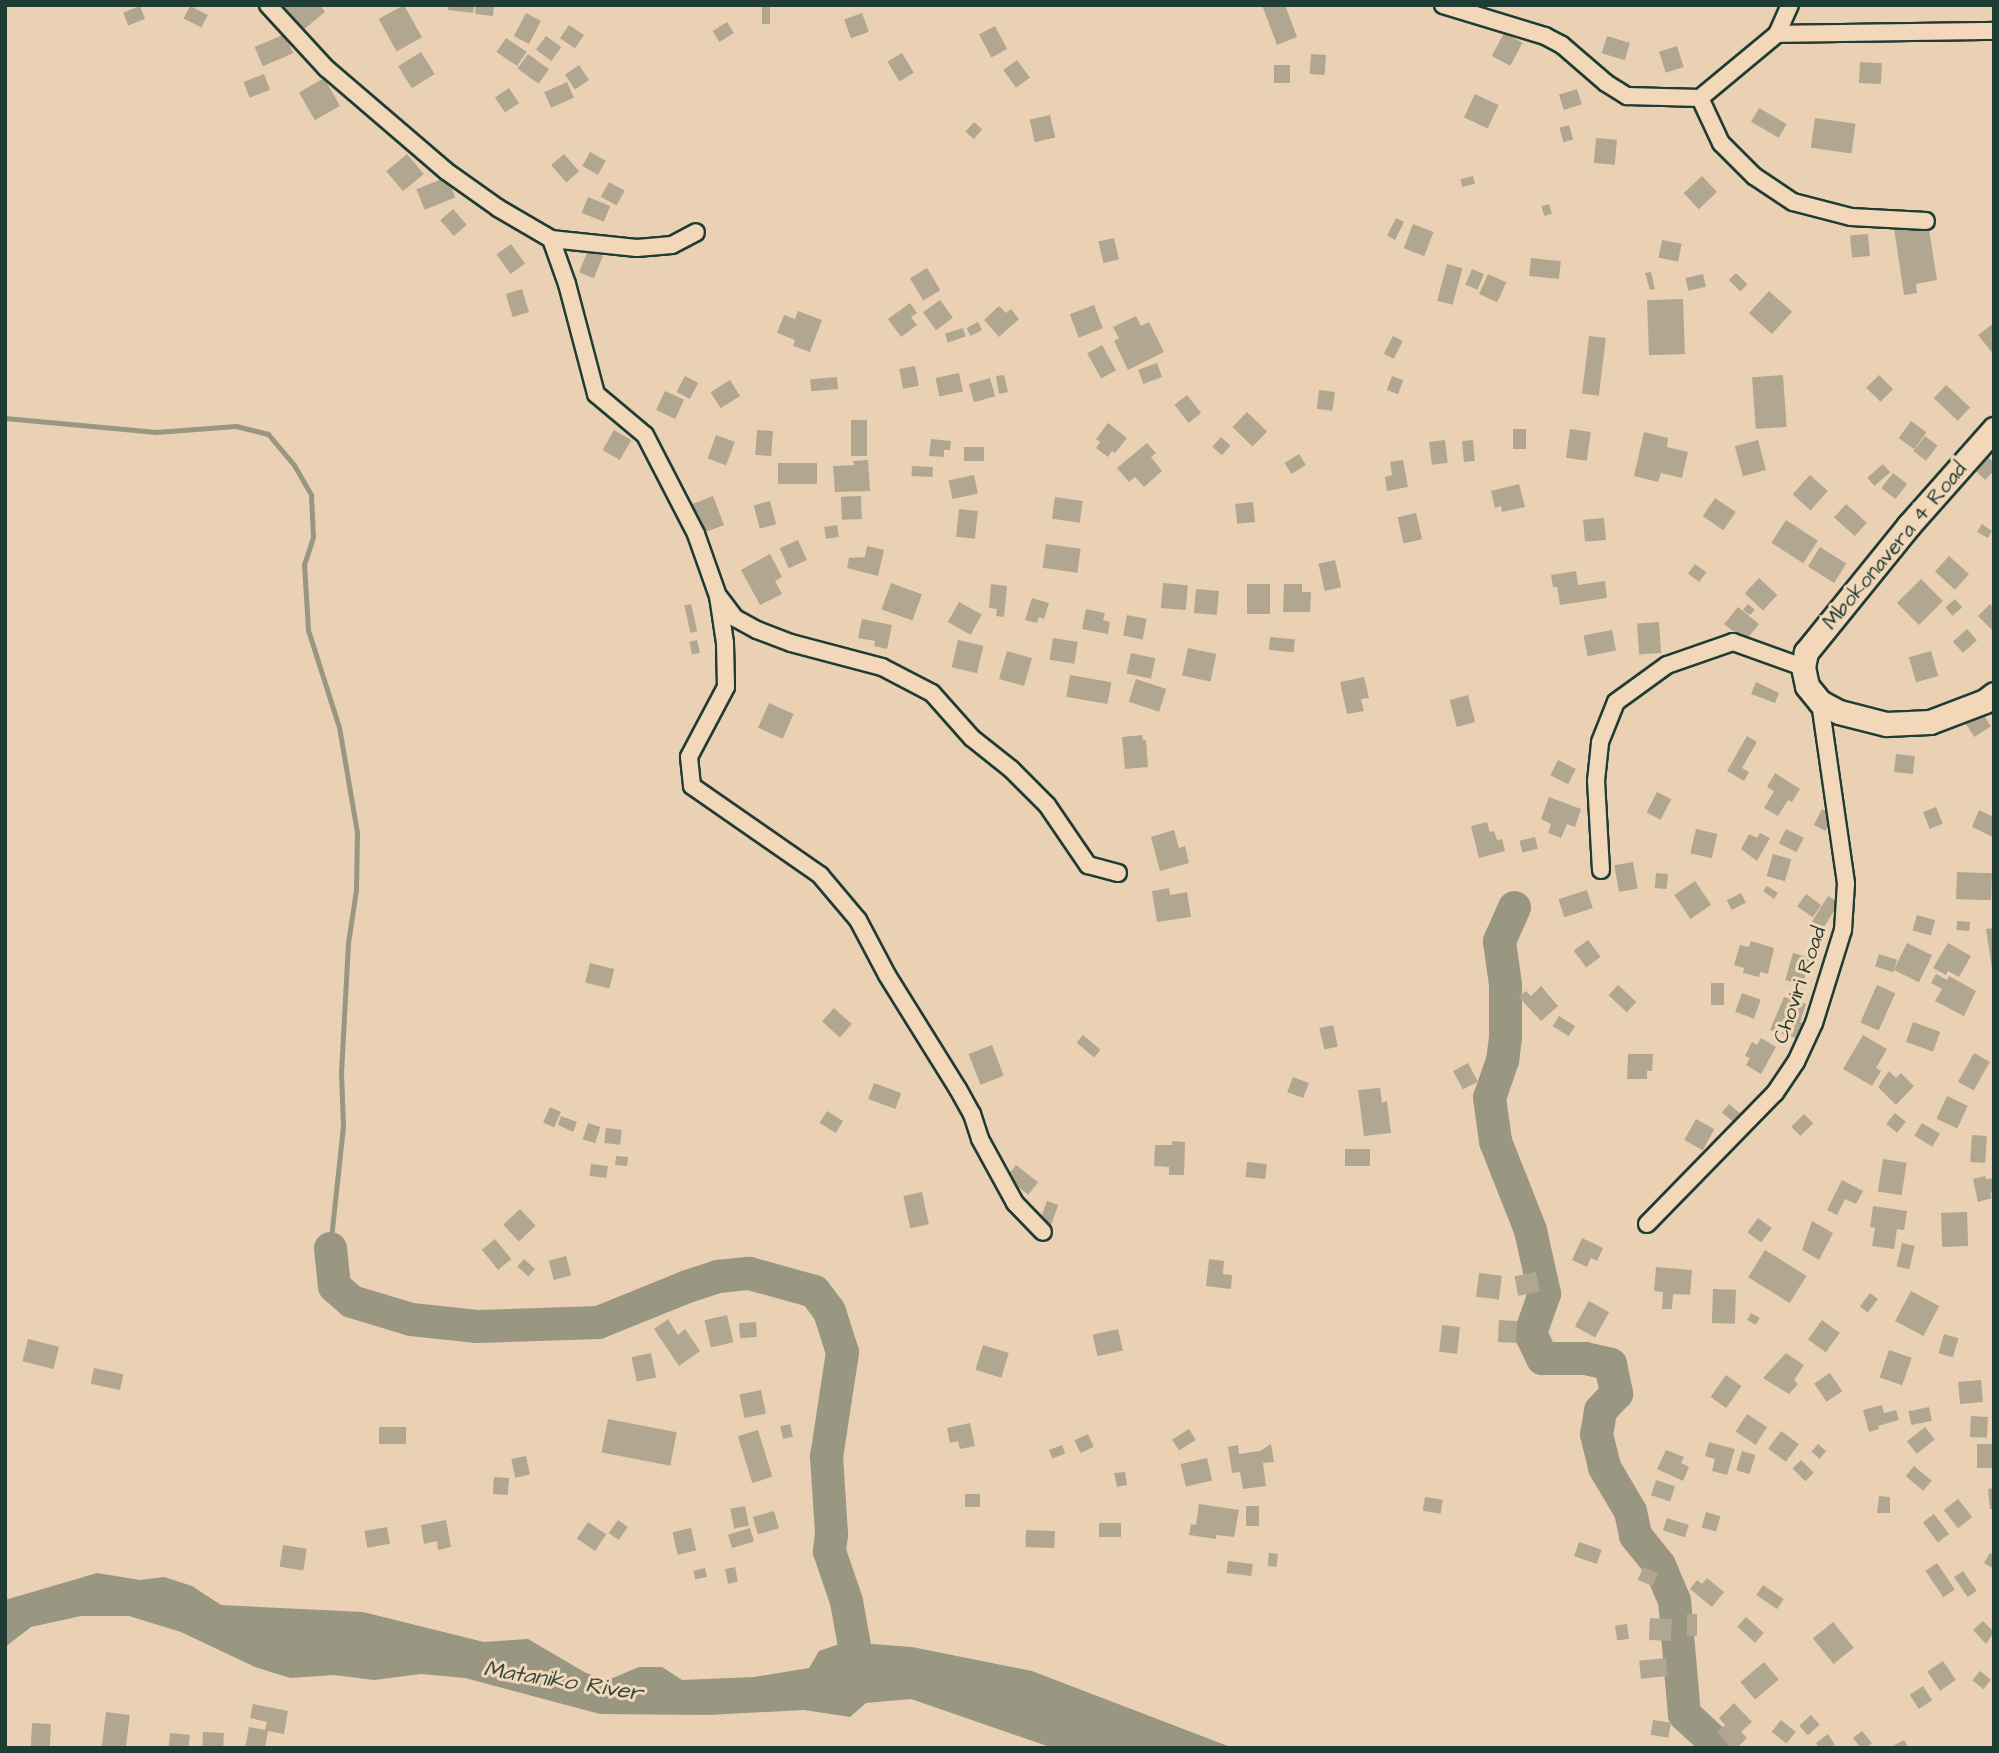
<!DOCTYPE html>
<style>
body{margin:0}
#map{position:relative;width:1999px;height:1753px;overflow:hidden;background:#ead1b4;font-family:"Architects Daughter",sans-serif}
div>[style]{position:absolute}
.water>*{inset:0;background:#999681}
.stream>*{height:5px;margin:-2.5px;padding:0 2.5px;transform-origin:2.5px;border-radius:2.5px;background:#999681}
.river>*{height:33px;margin:-16.5px;padding:0 16.5px;transform-origin:16.5px;border-radius:16.5px;background:#999681}
.building>*{inset:0;background:#b1a790;transform-origin:0 0}
.roads{filter:drop-shadow(2px 0 #1f3d34) drop-shadow(-2px 0 #1f3d34) drop-shadow(0 2px #1f3d34) drop-shadow(0 -2px #1f3d34)}
.street>*{height:16px;margin:-8px;padding:0 8px;transform-origin:8px;border-radius:8px;background:#f2d7b9}
.secondary>*{height:23px;margin:-11.5px;padding:0 11.5px;transform-origin:11.5px;border-radius:11.5px;background:#f2d7b9}
span{translate:-50% -50%;white-space:nowrap;text-align:center;line-height:1.15;-webkit-text-stroke:6px #f2d7b9;paint-order:stroke}
.street-label{font-size:21px;color:#1f3d34}
.water-label{font-size:23px;color:#314a40;font-style:italic}
.frame{position:absolute;inset:0;border:7px solid #1f3d34;pointer-events:none}
</style>
<div id="map">
<div class="water">
<i style="clip-path:polygon(97px 1573px,140px 1580px,164px 1577px,192px 1586px,221px 1605px,363px 1612px,484px 1642px,528px 1639px,586px 1673px,608px 1680px,639px 1667px,662px 1667px,682px 1680px,754px 1677px,809px 1668px,819px 1651px,845px 1642px,912px 1647px,1032px 1671px,1233px 1748px,1053px 1748px,911px 1699px,866px 1703px,850px 1717px,804px 1710px,708px 1715px,600px 1714px,465px 1678px,421px 1674px,374px 1680px,334px 1675px,290px 1678px,255px 1667px,181px 1632px,129px 1616px,81px 1616px,31px 1627px,5px 1647px,5px 1600px)"></i>
</div>
<div class="stream">
<i style="left:5px;top:418px;width:152px;rotate:5.3deg"></i>
<i style="left:156px;top:432px;width:80px;rotate:-4.3deg"></i>
<i style="left:236px;top:426px;width:33px;rotate:14deg"></i>
<i style="left:268px;top:434px;width:40px;rotate:50deg"></i>
<i style="left:294px;top:465px;width:34px;rotate:60deg"></i>
<i style="left:311px;top:495px;width:42px;rotate:87.3deg"></i>
<i style="left:313px;top:537px;width:28px;rotate:108deg"></i>
<i style="left:304px;top:564px;width:66px;rotate:86.5deg"></i>
<i style="left:308px;top:630px;width:102px;rotate:72.3deg"></i>
<i style="left:339px;top:727px;width:107px;rotate:80.3deg"></i>
<i style="left:357px;top:832px;width:58px;rotate:91deg"></i>
<i style="left:356px;top:890px;width:54px;rotate:98.6deg"></i>
<i style="left:348px;top:943px;width:130px;rotate:93.1deg"></i>
<i style="left:341px;top:1073px;width:53px;rotate:87.8deg"></i>
<i style="left:343px;top:1126px;width:123px;rotate:96.1deg"></i>
</div>
<div class="river">
<i style="left:1514px;top:907px;width:37px;rotate:114deg"></i>
<i style="left:1499px;top:941px;width:43px;rotate:82.1deg"></i>
<i style="left:1505px;top:984px;width:53px;rotate:90deg"></i>
<i style="left:1505px;top:1037px;width:23px;rotate:97deg"></i>
<i style="left:1502px;top:1060px;width:39px;rotate:109deg"></i>
<i style="left:1489px;top:1097px;width:44px;rotate:82.2deg"></i>
<i style="left:1495px;top:1141px;width:96px;rotate:68.5deg"></i>
<i style="left:1530px;top:1230px;width:65px;rotate:77.5deg"></i>
<i style="left:1544px;top:1293px;width:42px;rotate:109.3deg"></i>
<i style="left:1530px;top:1333px;width:28px;rotate:64deg"></i>
<i style="left:1542px;top:1358px;width:43px"></i>
<i style="left:1585px;top:1358px;width:26px;rotate:13deg"></i>
<i style="left:1610px;top:1364px;width:30px;rotate:78deg"></i>
<i style="left:1616px;top:1393px;width:23px;rotate:133deg"></i>
<i style="left:1600px;top:1410px;width:24px;rotate:99deg"></i>
<i style="left:1596px;top:1434px;width:34px;rotate:76deg"></i>
<i style="left:1604px;top:1467px;width:51px;rotate:59.4deg"></i>
<i style="left:1630px;top:1511px;width:25px;rotate:78deg"></i>
<i style="left:1635px;top:1535px;width:38px;rotate:51deg"></i>
<i style="left:1659px;top:1565px;width:38px;rotate:67deg"></i>
<i style="left:1674px;top:1600px;width:114px;rotate:85deg"></i>
<i style="left:1684px;top:1714px;width:50px;rotate:42.6deg"></i>
<i style="left:330px;top:1248px;width:38px;rotate:84deg"></i>
<i style="left:334px;top:1286px;width:23px;rotate:41deg"></i>
<i style="left:351px;top:1301px;width:63px;rotate:16.7deg"></i>
<i style="left:411px;top:1319px;width:66px;rotate:6.1deg"></i>
<i style="left:477px;top:1326px;width:121px;rotate:-1.9deg"></i>
<i style="left:598px;top:1322px;width:96px;rotate:-22deg"></i>
<i style="left:687px;top:1286px;width:33px;rotate:-18deg"></i>
<i style="left:718px;top:1276px;width:31px;rotate:-6deg"></i>
<i style="left:749px;top:1273px;width:67px;rotate:15.5deg"></i>
<i style="left:814px;top:1291px;width:25px;rotate:53deg"></i>
<i style="left:829px;top:1311px;width:43px;rotate:72.4deg"></i>
<i style="left:842px;top:1352px;width:105px;rotate:98.7deg"></i>
<i style="left:826px;top:1456px;width:78px;rotate:86.3deg"></i>
<i style="left:831px;top:1534px;width:17px;rotate:97deg"></i>
<i style="left:829px;top:1551px;width:53px;rotate:71.2deg"></i>
<i style="left:846px;top:1601px;width:51px;rotate:79.8deg"></i>
</div>
<div class="building">
<i style="clip-path:polygon(283px 5px,320px 5px,325px 12px,303px 30px)"></i>
<i style="left:404px;top:5px;width:37px;height:29px;rotate:61deg"></i>
<i style="clip-path:polygon(449px 5px,474px 5px,473px 13px,448px 10px)"></i>
<i style="clip-path:polygon(476px 5px,494px 5px,493px 16px,475px 14px)"></i>
<i style="left:762px;top:5px;width:8px;height:19px"></i>
<i style="clip-path:polygon(1262px 5px,1285px 5px,1297px 37px,1277px 45px)"></i>
<i style="left:140px;top:6px;width:14px;height:18px;rotate:69deg"></i>
<i style="left:190px;top:6px;width:20px;height:14px;rotate:27deg"></i>
<i style="left:526px;top:13px;width:17px;height:26px;rotate:28deg"></i>
<i style="left:862px;top:13px;width:20px;height:19px;rotate:70deg"></i>
<i style="left:727px;top:22px;width:13px;height:17px;rotate:58deg"></i>
<i style="left:569px;top:25px;width:18px;height:16px;rotate:34deg"></i>
<i style="left:995px;top:26px;width:26px;height:18px;rotate:62deg"></i>
<i style="left:1504px;top:33px;width:21px;height:26px;rotate:28deg"></i>
<i style="left:285px;top:34px;width:21px;height:33px;rotate:67deg"></i>
<i style="left:546px;top:36px;width:19px;height:17px;rotate:36deg"></i>
<i style="left:1607px;top:36px;width:24px;height:18px;rotate:17deg"></i>
<i style="left:506px;top:38px;width:25px;height:17px;rotate:34deg"></i>
<i style="left:1677px;top:46px;width:22px;height:19px;rotate:72deg"></i>
<i style="left:421px;top:52px;width:26px;height:27px;rotate:58deg"></i>
<i style="left:902px;top:53px;width:23px;height:17px;rotate:59deg"></i>
<i style="left:528px;top:54px;width:26px;height:18px;rotate:36deg"></i>
<i style="left:1311px;top:54px;width:15px;height:20px;rotate:4deg"></i>
<i style="left:1017px;top:60px;width:22px;height:17px;rotate:54deg"></i>
<i style="left:1860px;top:62px;width:22px;height:21px;rotate:3deg"></i>
<i style="left:579px;top:65px;width:18px;height:17px;rotate:56deg"></i>
<i style="left:1274px;top:65px;width:16px;height:18px"></i>
<i style="left:264px;top:74px;width:17px;height:22px;rotate:69deg"></i>
<i style="left:324px;top:78px;width:32px;height:29px;rotate:60deg"></i>
<i style="left:567px;top:82px;width:17px;height:25px;rotate:66deg"></i>
<i style="left:509px;top:88px;width:18px;height:17px;rotate:56deg"></i>
<i style="left:1577px;top:89px;width:16px;height:19px;rotate:72deg"></i>
<i style="left:1475px;top:94px;width:26px;height:26px;rotate:25deg"></i>
<i style="left:1759px;top:108px;width:32px;height:16px;rotate:30deg"></i>
<i style="left:1050px;top:115px;width:23px;height:21px;rotate:77deg"></i>
<i style="left:1815px;top:118px;width:41px;height:30px;rotate:8deg"></i>
<i style="left:974px;top:122px;width:11px;height:13px;rotate:41deg"></i>
<i style="left:1569px;top:125px;width:15px;height:10px;rotate:74deg"></i>
<i style="left:1596px;top:138px;width:21px;height:25px;rotate:5deg"></i>
<i style="left:590px;top:152px;width:18px;height:16px;rotate:29deg"></i>
<i style="left:407px;top:154px;width:26px;height:27px;rotate:50deg"></i>
<i style="left:564px;top:154px;width:23px;height:17px;rotate:49deg"></i>
<i style="left:1473px;top:176px;width:8px;height:13px;rotate:76deg"></i>
<i style="left:1702px;top:176px;width:22px;height:25px;rotate:47deg"></i>
<i style="left:447px;top:177px;width:22px;height:33px;rotate:68deg"></i>
<i style="left:609px;top:182px;width:18px;height:17px;rotate:29deg"></i>
<i style="left:588px;top:197px;width:24px;height:17px;rotate:22deg"></i>
<i style="left:1549px;top:204px;width:10px;height:8px;rotate:73deg"></i>
<i style="left:453px;top:209px;width:21px;height:17px;rotate:49deg"></i>
<i style="left:1396px;top:218px;width:9px;height:20px;rotate:27deg"></i>
<i style="clip-path:polygon(1928px 223px,1937px 280px,1916px 284px,1917px 293px,1904px 295px,1894px 228px)"></i>
<i style="left:1413px;top:224px;width:22px;height:26px;rotate:21deg"></i>
<i style="left:1868px;top:234px;width:22px;height:18px;rotate:85deg"></i>
<i style="left:1114px;top:238px;width:22px;height:16px;rotate:77deg"></i>
<i style="left:1662px;top:240px;width:20px;height:18px;rotate:11deg"></i>
<i style="left:511px;top:244px;width:24px;height:18px;rotate:54deg"></i>
<i style="left:588px;top:250px;width:16px;height:24px;rotate:22deg"></i>
<i style="left:1531px;top:258px;width:30px;height:18px;rotate:6deg"></i>
<i style="left:1447px;top:264px;width:16px;height:38px;rotate:15deg"></i>
<i style="left:927px;top:268px;width:26px;height:20px;rotate:59deg"></i>
<i style="left:1472px;top:269px;width:13px;height:17px;rotate:23deg"></i>
<i style="clip-path:polygon(1651px 272px,1655px 289px,1650px 290px,1645px 273px)"></i>
<i style="left:1736px;top:273px;width:16px;height:10px;rotate:45deg"></i>
<i style="left:1488px;top:274px;width:20px;height:22px;rotate:24deg"></i>
<i style="left:1703px;top:274px;width:13px;height:18px;rotate:77deg"></i>
<i style="left:522px;top:289px;width:24px;height:17px;rotate:73deg"></i>
<i style="left:1769px;top:291px;width:31px;height:30px;rotate:42deg"></i>
<i style="left:1683px;top:299px;width:55px;height:36px;rotate:88deg"></i>
<i style="left:940px;top:300px;width:22px;height:21px;rotate:54deg"></i>
<i style="clip-path:polygon(910px 303px,917px 313px,911px 317px,917px 325px,901px 337px,888px 319px)"></i>
<i style="left:1094px;top:305px;width:25px;height:26px;rotate:69deg"></i>
<i style="clip-path:polygon(999px 306px,1006px 313px,1011px 309px,1019px 319px,999px 337px,984px 320px)"></i>
<i style="clip-path:polygon(798px 311px,822px 320px,810px 352px,793px 346px,795px 340px,777px 333px,784px 315px,795px 319px)"></i>
<i style="clip-path:polygon(1136px 316px,1141px 326px,1149px 322px,1164px 352px,1128px 370px,1114px 341px,1119px 338px,1113px 327px)"></i>
<i style="left:978px;top:322px;width:9px;height:13px;rotate:63deg"></i>
<i style="clip-path:polygon(1994px 323px,1994px 355px,1978px 335px)"></i>
<i style="left:963px;top:328px;width:9px;height:19px;rotate:72deg"></i>
<i style="left:1393px;top:336px;width:11px;height:20px;rotate:27deg"></i>
<i style="left:1589px;top:336px;width:17px;height:58px;rotate:7deg"></i>
<i style="left:1102px;top:345px;width:29px;height:17px;rotate:61deg"></i>
<i style="left:1157px;top:363px;width:15px;height:20px;rotate:70deg"></i>
<i style="left:915px;top:366px;width:20px;height:16px;rotate:79deg"></i>
<i style="left:959px;top:373px;width:19px;height:24px;rotate:78deg"></i>
<i style="clip-path:polygon(1004px 375px,1008px 392px,999px 394px,996px 376px)"></i>
<i style="left:1783px;top:375px;width:52px;height:31px;rotate:86deg"></i>
<i style="left:1879px;top:375px;width:20px;height:18px;rotate:45deg"></i>
<i style="left:685px;top:376px;width:15px;height:18px;rotate:28deg"></i>
<i style="left:1392px;top:376px;width:12px;height:15px;rotate:20deg"></i>
<i style="left:837px;top:377px;width:12px;height:27px;rotate:85deg"></i>
<i style="left:990px;top:378px;width:19px;height:22px;rotate:74deg"></i>
<i style="left:730px;top:380px;width:19px;height:23px;rotate:58deg"></i>
<i style="left:1946px;top:385px;width:33px;height:18px;rotate:43deg"></i>
<i style="left:1319px;top:390px;width:16px;height:19px;rotate:7deg"></i>
<i style="left:665px;top:391px;width:21px;height:21px;rotate:25deg"></i>
<i style="left:1187px;top:395px;width:23px;height:16px;rotate:52deg"></i>
<i style="left:1247px;top:412px;width:28px;height:21px;rotate:44deg"></i>
<i style="left:851px;top:420px;width:16px;height:36px"></i>
<i style="left:1911px;top:421px;width:19px;height:21px;rotate:36deg"></i>
<i style="clip-path:polygon(1108px 423px,1127px 438px,1115px 453px,1112px 451px,1108px 457px,1096px 448px,1100px 442px,1096px 439px)"></i>
<i style="left:1513px;top:429px;width:13px;height:20px"></i>
<i style="left:1570px;top:429px;width:21px;height:29px;rotate:8deg"></i>
<i style="left:614px;top:430px;width:20px;height:23px;rotate:30deg"></i>
<i style="left:757px;top:430px;width:16px;height:25px;rotate:4deg"></i>
<i style="clip-path:polygon(1644px 432px,1668px 438px,1667px 447px,1688px 452px,1682px 478px,1661px 473px,1658px 482px,1634px 476px)"></i>
<i style="left:716px;top:435px;width:20px;height:25px;rotate:20deg"></i>
<i style="left:1925px;top:436px;width:16px;height:19px;rotate:38deg"></i>
<i style="left:1221px;top:437px;width:13px;height:13px;rotate:42deg"></i>
<i style="clip-path:polygon(931px 439px,951px 441px,950px 450px,944px 450px,944px 457px,929px 456px)"></i>
<i style="left:1445px;top:440px;width:23px;height:16px;rotate:83deg"></i>
<i style="left:1473px;top:440px;width:21px;height:11px;rotate:85deg"></i>
<i style="left:1758px;top:440px;width:31px;height:24px;rotate:75deg"></i>
<i style="clip-path:polygon(1147px 443px,1156px 453px,1151px 457px,1162px 471px,1144px 487px,1135px 477px,1129px 482px,1117px 468px)"></i>
<i style="left:964px;top:447px;width:20px;height:14px"></i>
<i style="left:1299px;top:454px;width:13px;height:17px;rotate:58deg"></i>
<i style="clip-path:polygon(1988px 457px,1994px 463px,1994px 471px,1985px 480px,1975px 470px)"></i>
<i style="clip-path:polygon(868px 460px,870px 491px,835px 492px,833px 466px,854px 465px,853px 461px)"></i>
<i style="clip-path:polygon(1403px 460px,1408px 487px,1387px 491px,1385px 477px,1392px 475px,1390px 462px)"></i>
<i style="left:778px;top:463px;width:39px;height:21px"></i>
<i style="left:1883px;top:464px;width:11px;height:21px;rotate:49deg"></i>
<i style="left:912px;top:466px;width:21px;height:10px;rotate:3deg"></i>
<i style="left:1893px;top:473px;width:18px;height:19px;rotate:38deg"></i>
<i style="left:974px;top:475px;width:19px;height:26px;rotate:78deg"></i>
<i style="left:1810px;top:475px;width:24px;height:26px;rotate:42deg"></i>
<i style="clip-path:polygon(1519px 484px,1525px 507px,1502px 512px,1501px 506px,1495px 508px,1491px 491px)"></i>
<i style="left:713px;top:496px;width:31px;height:22px;rotate:69deg"></i>
<i style="left:861px;top:496px;width:23px;height:20px;rotate:88deg"></i>
<i style="left:1055px;top:497px;width:28px;height:22px;rotate:8deg"></i>
<i style="left:1715px;top:498px;width:25px;height:22px;rotate:34deg"></i>
<i style="left:770px;top:501px;width:24px;height:17px;rotate:75deg"></i>
<i style="left:1253px;top:502px;width:20px;height:18px;rotate:84deg"></i>
<i style="left:1846px;top:504px;width:28px;height:18px;rotate:42deg"></i>
<i style="left:959px;top:509px;width:19px;height:28px;rotate:6deg"></i>
<i style="left:1416px;top:513px;width:27px;height:19px;rotate:77deg"></i>
<i style="left:1604px;top:518px;width:22px;height:21px;rotate:85deg"></i>
<i style="left:1786px;top:520px;width:38px;height:27px;rotate:33deg"></i>
<i style="clip-path:polygon(1982px 524px,1992px 531px,1988px 538px,1977px 532px)"></i>
<i style="left:837px;top:525px;width:12px;height:13px;rotate:81deg"></i>
<i style="left:798px;top:540px;width:22px;height:20px;rotate:66deg"></i>
<i style="left:1046px;top:544px;width:35px;height:24px;rotate:8deg"></i>
<i style="clip-path:polygon(867px 546px,884px 550px,878px 576px,847px 568px,849px 558px,865px 557px)"></i>
<i style="left:1820px;top:547px;width:31px;height:23px;rotate:32deg"></i>
<i style="clip-path:polygon(770px 554px,782px 577px,775px 581px,782px 594px,760px 605px,741px 570px)"></i>
<i style="left:1949px;top:556px;width:27px;height:21px;rotate:42deg"></i>
<i style="left:1335px;top:560px;width:28px;height:17px;rotate:77deg"></i>
<i style="left:1695px;top:564px;width:14px;height:12px;rotate:36deg"></i>
<i style="clip-path:polygon(1576px 571px,1578px 585px,1605px 581px,1607px 598px,1560px 605px,1557px 587px,1553px 587px,1551px 575px)"></i>
<i style="left:1759px;top:578px;width:25px;height:21px;rotate:43deg"></i>
<i style="left:1921px;top:579px;width:31px;height:34px;rotate:45deg"></i>
<i style="left:891px;top:583px;width:33px;height:28px;rotate:20deg"></i>
<i style="left:1163px;top:583px;width:25px;height:25px;rotate:5deg"></i>
<i style="clip-path:polygon(991px 584px,1007px 586px,1004px 617px,996px 616px,997px 609px,989px 608px)"></i>
<i style="left:1247px;top:584px;width:23px;height:30px"></i>
<i style="clip-path:polygon(1284px 584px,1302px 584px,1302px 592px,1311px 592px,1310px 612px,1283px 612px)"></i>
<i style="left:1196px;top:589px;width:23px;height:24px;rotate:5deg"></i>
<i style="clip-path:polygon(1032px 598px,1049px 603px,1044px 619px,1039px 617px,1037px 623px,1025px 620px)"></i>
<i style="left:1955px;top:599px;width:11px;height:13px;rotate:49deg"></i>
<i style="left:959px;top:602px;width:26px;height:23px;rotate:29deg"></i>
<i style="left:691px;top:604px;width:28px;height:7px;rotate:77deg"></i>
<i style="clip-path:polygon(1748px 604px,1755px 610px,1750px 615px,1743px 610px)"></i>
<i style="clip-path:polygon(1990px 604px,1994px 608px,1992px 630px,1978px 616px)"></i>
<i style="left:1738px;top:607px;width:27px;height:22px;rotate:39deg"></i>
<i style="clip-path:polygon(1086px 609px,1105px 613px,1103px 620px,1110px 622px,1108px 634px,1082px 629px)"></i>
<i style="left:1127px;top:615px;width:20px;height:21px;rotate:11deg"></i>
<i style="clip-path:polygon(862px 619px,892px 625px,887px 649px,874px 646px,875px 641px,858px 638px)"></i>
<i style="left:1659px;top:622px;width:31px;height:22px;rotate:86deg"></i>
<i style="left:1967px;top:629px;width:15px;height:19px;rotate:48deg"></i>
<i style="left:1612px;top:630px;width:21px;height:29px;rotate:79deg"></i>
<i style="left:1270px;top:637px;width:25px;height:13px;rotate:5deg"></i>
<i style="left:1053px;top:638px;width:25px;height:22px;rotate:9deg"></i>
<i style="left:697px;top:640px;width:13px;height:8px;rotate:77deg"></i>
<i style="left:958px;top:640px;width:26px;height:28px;rotate:13deg"></i>
<i style="left:1188px;top:648px;width:29px;height:28px;rotate:12deg"></i>
<i style="left:1007px;top:651px;width:26px;height:29px;rotate:16deg"></i>
<i style="left:1931px;top:651px;width:26px;height:23px;rotate:74deg"></i>
<i style="left:1131px;top:653px;width:25px;height:21px;rotate:12deg"></i>
<i style="left:1070px;top:675px;width:42px;height:22px;rotate:10deg"></i>
<i style="clip-path:polygon(1364px 677px,1369px 698px,1361px 699px,1364px 711px,1347px 714px,1340px 682px)"></i>
<i style="left:1136px;top:679px;width:32px;height:24px;rotate:18deg"></i>
<i style="clip-path:polygon(1756px 682px,1779px 693px,1775px 703px,1751px 694px)"></i>
<i style="left:1468px;top:695px;width:28px;height:19px;rotate:75deg"></i>
<i style="left:769px;top:703px;width:27px;height:27px;rotate:24deg"></i>
<i style="left:1978px;top:706px;width:24px;height:20px;rotate:57deg"></i>
<i style="clip-path:polygon(1142px 735px,1143px 740px,1146px 740px,1148px 767px,1125px 769px,1122px 737px)"></i>
<i style="clip-path:polygon(1747px 736px,1757px 742px,1742px 768px,1749px 772px,1744px 781px,1727px 771px)"></i>
<i style="left:1896px;top:754px;width:19px;height:18px;rotate:6deg"></i>
<i style="left:1558px;top:760px;width:20px;height:17px;rotate:27deg"></i>
<i style="clip-path:polygon(1775px 773px,1800px 789px,1792px 802px,1788px 800px,1778px 816px,1764px 808px,1774px 791px,1767px 787px)"></i>
<i style="left:1657px;top:792px;width:16px;height:23px;rotate:27deg"></i>
<i style="clip-path:polygon(1549px 797px,1581px 809px,1575px 827px,1567px 824px,1561px 838px,1548px 833px,1551px 824px,1541px 819px)"></i>
<i style="left:1936px;top:807px;width:18px;height:14px;rotate:68deg"></i>
<i style="left:1822px;top:809px;width:13px;height:18px;rotate:27deg"></i>
<i style="clip-path:polygon(1979px 810px,1994px 817px,1993px 837px,1972px 827px)"></i>
<i style="clip-path:polygon(1487px 822px,1490px 832px,1494px 831px,1497px 840px,1502px 839px,1505px 851px,1479px 858px,1471px 826px)"></i>
<i style="left:1696px;top:829px;width:22px;height:25px;rotate:13deg"></i>
<i style="left:1786px;top:829px;width:20px;height:16px;rotate:27deg"></i>
<i style="clip-path:polygon(1174px 830px,1179px 848px,1185px 846px,1189px 863px,1160px 871px,1151px 837px)"></i>
<i style="clip-path:polygon(1760px 833px,1770px 838px,1757px 861px,1741px 849px,1749px 834px,1757px 838px)"></i>
<i style="left:1535px;top:837px;width:12px;height:16px;rotate:76deg"></i>
<i style="left:1773px;top:854px;width:19px;height:23px;rotate:16deg"></i>
<i style="left:1633px;top:862px;width:27px;height:19px;rotate:80deg"></i>
<i style="left:1957px;top:872px;width:35px;height:27px;rotate:2deg"></i>
<i style="left:1656px;top:873px;width:12px;height:15px;rotate:5deg"></i>
<i style="left:1695px;top:881px;width:29px;height:25px;rotate:56deg"></i>
<i style="clip-path:polygon(1767px 886px,1778px 893px,1774px 899px,1763px 891px)"></i>
<i style="clip-path:polygon(1169px 888px,1170px 895px,1187px 892px,1191px 917px,1157px 922px,1152px 891px)"></i>
<i style="left:1587px;top:890px;width:19px;height:30px;rotate:72deg"></i>
<i style="left:1741px;top:893px;width:11px;height:16px;rotate:63deg"></i>
<i style="left:1806px;top:894px;width:19px;height:15px;rotate:36deg"></i>
<i style="left:1828px;top:896px;width:13px;height:34px;rotate:32deg"></i>
<i style="left:1917px;top:915px;width:19px;height:16px;rotate:16deg"></i>
<i style="left:1957px;top:921px;width:13px;height:9px;rotate:4deg"></i>
<i style="clip-path:polygon(1994px 928px,1994px 969px,1992px 969px,1986px 929px)"></i>
<i style="left:1588px;top:940px;width:21px;height:18px;rotate:53deg"></i>
<i style="clip-path:polygon(1751px 941px,1774px 948px,1768px 974px,1760px 972px,1759px 977px,1743px 973px,1744px 968px,1734px 965px,1740px 945px,1749px 947px)"></i>
<i style="left:1907px;top:943px;width:28px;height:30px;rotate:26deg"></i>
<i style="clip-path:polygon(1948px 943px,1971px 956px,1959px 977px,1948px 971px,1946px 975px,1933px 968px)"></i>
<i style="left:1793px;top:953px;width:18px;height:28px;rotate:16deg"></i>
<i style="left:1879px;top:954px;width:19px;height:13px;rotate:18deg"></i>
<i style="left:590px;top:963px;width:25px;height:20px;rotate:14deg"></i>
<i style="clip-path:polygon(1936px 974px,1947px 980px,1949px 976px,1976px 991px,1964px 1016px,1935px 1001px,1942px 989px,1931px 983px)"></i>
<i style="left:1711px;top:983px;width:13px;height:22px"></i>
<i style="left:1618px;top:985px;width:25px;height:14px;rotate:43deg"></i>
<i style="left:1877px;top:985px;width:20px;height:41px;rotate:24deg"></i>
<i style="clip-path:polygon(1541px 986px,1558px 1006px,1541px 1021px,1519px 997px,1526px 991px,1531px 996px)"></i>
<i style="left:1742px;top:993px;width:20px;height:20px;rotate:20deg"></i>
<i style="clip-path:polygon(1784px 997px,1806px 1004px,1800px 1022px,1807px 1024px,1801px 1040px,1770px 1030px)"></i>
<i style="left:834px;top:1008px;width:24px;height:18px;rotate:42deg"></i>
<i style="left:1559px;top:1016px;width:19px;height:12px;rotate:32deg"></i>
<i style="left:1913px;top:1022px;width:29px;height:21px;rotate:20deg"></i>
<i style="left:1333px;top:1025px;width:22px;height:14px;rotate:77deg"></i>
<i style="left:1083px;top:1035px;width:23px;height:10px;rotate:40deg"></i>
<i style="clip-path:polygon(1863px 1035px,1887px 1049px,1876px 1068px,1881px 1071px,1872px 1086px,1843px 1069px)"></i>
<i style="clip-path:polygon(1761px 1038px,1776px 1047px,1761px 1074px,1746px 1065px,1750px 1058px,1745px 1056px,1752px 1042px,1757px 1045px)"></i>
<i style="left:992px;top:1045px;width:33px;height:25px;rotate:69deg"></i>
<i style="left:1974px;top:1053px;width:18px;height:33px;rotate:29deg"></i>
<i style="clip-path:polygon(1628px 1054px,1653px 1054px,1652px 1071px,1647px 1071px,1647px 1079px,1627px 1079px)"></i>
<i style="left:1468px;top:1063px;width:21px;height:17px;rotate:62deg"></i>
<i style="clip-path:polygon(1889px 1071px,1896px 1078px,1901px 1073px,1914px 1086px,1896px 1105px,1878px 1087px)"></i>
<i style="left:1293px;top:1077px;width:17px;height:16px;rotate:21deg"></i>
<i style="left:874px;top:1083px;width:29px;height:17px;rotate:20deg"></i>
<i style="clip-path:polygon(1380px 1088px,1382px 1103px,1387px 1101px,1391px 1133px,1364px 1136px,1358px 1090px)"></i>
<i style="left:1947px;top:1096px;width:23px;height:25px;rotate:25deg"></i>
<i style="left:1729px;top:1104px;width:16px;height:11px;rotate:40deg"></i>
<i style="left:550px;top:1107px;width:12px;height:17px;rotate:24deg"></i>
<i style="left:827px;top:1111px;width:19px;height:14px;rotate:32deg"></i>
<i style="left:1895px;top:1113px;width:14px;height:14px;rotate:39deg"></i>
<i style="left:1804px;top:1114px;width:13px;height:18px;rotate:45deg"></i>
<i style="clip-path:polygon(561px 1116px,577px 1122px,573px 1132px,558px 1125px)"></i>
<i style="left:1696px;top:1119px;width:21px;height:24px;rotate:29deg"></i>
<i style="left:588px;top:1123px;width:13px;height:17px;rotate:18deg"></i>
<i style="left:1922px;top:1123px;width:21px;height:15px;rotate:31deg"></i>
<i style="left:606px;top:1128px;width:16px;height:15px;rotate:7deg"></i>
<i style="left:1972px;top:1135px;width:15px;height:27px;rotate:4deg"></i>
<i style="clip-path:polygon(1172px 1141px,1185px 1142px,1184px 1175px,1169px 1175px,1169px 1167px,1154px 1166px,1155px 1145px,1172px 1145px)"></i>
<i style="left:1345px;top:1149px;width:25px;height:17px"></i>
<i style="left:616px;top:1156px;width:12px;height:9px;rotate:5deg"></i>
<i style="left:1883px;top:1159px;width:24px;height:33px;rotate:9deg"></i>
<i style="left:1247px;top:1162px;width:20px;height:15px;rotate:6deg"></i>
<i style="left:591px;top:1164px;width:17px;height:12px;rotate:7deg"></i>
<i style="left:1016px;top:1165px;width:28px;height:16px;rotate:38deg"></i>
<i style="clip-path:polygon(1985px 1176px,1986px 1179px,1994px 1178px,1994px 1192px,1990px 1193px,1992px 1198px,1978px 1202px,1973px 1179px)"></i>
<i style="clip-path:polygon(1842px 1180px,1863px 1191px,1856px 1204px,1845px 1199px,1837px 1215px,1827px 1210px)"></i>
<i style="left:922px;top:1192px;width:33px;height:19px;rotate:78deg"></i>
<i style="left:1047px;top:1201px;width:12px;height:20px;rotate:20deg"></i>
<i style="clip-path:polygon(1873px 1206px,1907px 1211px,1904px 1230px,1897px 1229px,1894px 1249px,1872px 1246px,1875px 1228px,1870px 1227px)"></i>
<i style="left:520px;top:1209px;width:23px;height:23px;rotate:47deg"></i>
<i style="left:1967px;top:1212px;width:34px;height:26px;rotate:88deg"></i>
<i style="left:1758px;top:1218px;width:17px;height:18px;rotate:36deg"></i>
<i style="clip-path:polygon(1812px 1221px,1833px 1233px,1819px 1260px,1802px 1250px)"></i>
<i style="clip-path:polygon(1582px 1238px,1603px 1248px,1597px 1261px,1591px 1258px,1587px 1267px,1572px 1260px)"></i>
<i style="left:495px;top:1239px;width:26px;height:17px;rotate:51deg"></i>
<i style="left:1902px;top:1243px;width:13px;height:24px;rotate:13deg"></i>
<i style="left:1765px;top:1250px;width:49px;height:32px;rotate:32deg"></i>
<i style="left:566px;top:1256px;width:20px;height:18px;rotate:75deg"></i>
<i style="left:524px;top:1259px;width:15px;height:10px;rotate:42deg"></i>
<i style="clip-path:polygon(1209px 1259px,1224px 1261px,1223px 1274px,1232px 1275px,1231px 1289px,1206px 1286px)"></i>
<i style="clip-path:polygon(1656px 1267px,1692px 1270px,1690px 1295px,1673px 1294px,1672px 1309px,1662px 1309px,1663px 1292px,1654px 1291px)"></i>
<i style="left:1536px;top:1272px;width:20px;height:22px;rotate:79deg"></i>
<i style="left:1479px;top:1273px;width:23px;height:24px;rotate:7deg"></i>
<i style="left:1713px;top:1289px;width:23px;height:34px;rotate:2deg"></i>
<i style="left:1911px;top:1291px;width:32px;height:34px;rotate:28deg"></i>
<i style="left:1870px;top:1293px;width:10px;height:17px;rotate:37deg"></i>
<i style="left:1589px;top:1301px;width:23px;height:29px;rotate:29deg"></i>
<i style="left:1751px;top:1313px;width:10px;height:8px;rotate:29deg"></i>
<i style="left:727px;top:1315px;width:28px;height:23px;rotate:77deg"></i>
<i style="clip-path:polygon(668px 1319px,678px 1335px,685px 1329px,700px 1351px,679px 1366px,654px 1329px)"></i>
<i style="left:1499px;top:1320px;width:18px;height:22px;rotate:3deg"></i>
<i style="left:1822px;top:1320px;width:22px;height:24px;rotate:36deg"></i>
<i style="left:756px;top:1322px;width:15px;height:17px;rotate:86deg"></i>
<i style="left:1442px;top:1325px;width:18px;height:27px;rotate:6deg"></i>
<i style="left:1118px;top:1329px;width:22px;height:26px;rotate:77deg"></i>
<i style="left:1944px;top:1334px;width:15px;height:20px;rotate:16deg"></i>
<i style="left:28px;top:1339px;width:32px;height:23px;rotate:14deg"></i>
<i style="left:983px;top:1345px;width:27px;height:26px;rotate:17deg"></i>
<i style="left:1889px;top:1350px;width:24px;height:29px;rotate:19deg"></i>
<i style="left:651px;top:1353px;width:25px;height:20px;rotate:78deg"></i>
<i style="clip-path:polygon(1786px 1353px,1804px 1365px,1794px 1380px,1798px 1384px,1789px 1394px,1763px 1378px)"></i>
<i style="left:94px;top:1368px;width:30px;height:16px;rotate:12deg"></i>
<i style="left:1830px;top:1373px;width:22px;height:19px;rotate:56deg"></i>
<i style="left:1726px;top:1375px;width:19px;height:27px;rotate:35deg"></i>
<i style="left:1981px;top:1380px;width:22px;height:23px;rotate:85deg"></i>
<i style="left:761px;top:1390px;width:24px;height:22px;rotate:78deg"></i>
<i style="clip-path:polygon(1882px 1405px,1884px 1413px,1896px 1410px,1899px 1420px,1878px 1426px,1879px 1429px,1869px 1432px,1863px 1410px)"></i>
<i style="left:1929px;top:1407px;width:14px;height:21px;rotate:78deg"></i>
<i style="left:1747px;top:1414px;width:24px;height:21px;rotate:33deg"></i>
<i style="left:1971px;top:1416px;width:17px;height:21px;rotate:3deg"></i>
<i style="left:608px;top:1419px;width:70px;height:34px;rotate:11deg"></i>
<i style="clip-path:polygon(970px 1423px,975px 1446px,960px 1449px,958px 1441px,950px 1443px,947px 1428px)"></i>
<i style="left:790px;top:1424px;width:13px;height:10px;rotate:77deg"></i>
<i style="left:379px;top:1427px;width:27px;height:17px"></i>
<i style="left:1925px;top:1427px;width:16px;height:23px;rotate:52deg"></i>
<i style="left:1189px;top:1429px;width:13px;height:20px;rotate:58deg"></i>
<i style="left:758px;top:1430px;width:49px;height:21px;rotate:73deg"></i>
<i style="left:1781px;top:1431px;width:22px;height:22px;rotate:36deg"></i>
<i style="left:1088px;top:1434px;width:14px;height:15px;rotate:65deg"></i>
<i style="clip-path:polygon(1709px 1442px,1735px 1449px,1727px 1475px,1712px 1471px,1715px 1459px,1705px 1456px)"></i>
<i style="clip-path:polygon(1271px 1444px,1274px 1462px,1263px 1463px,1266px 1486px,1243px 1489px,1240px 1472px,1232px 1473px,1228px 1447px,1238px 1445px,1239px 1454px,1260px 1451px)"></i>
<i style="left:1818px;top:1444px;width:11px;height:10px;rotate:41deg"></i>
<i style="left:1977px;top:1444px;width:17px;height:24px"></i>
<i style="left:1062px;top:1445px;width:9px;height:14px;rotate:69deg"></i>
<i style="clip-path:polygon(1666px 1450px,1684px 1457px,1681px 1463px,1689px 1467px,1683px 1481px,1657px 1469px)"></i>
<i style="left:1742px;top:1451px;width:14px;height:20px;rotate:17deg"></i>
<i style="left:526px;top:1456px;width:19px;height:15px;rotate:78deg"></i>
<i style="left:1207px;top:1458px;width:23px;height:27px;rotate:77deg"></i>
<i style="left:1801px;top:1460px;width:18px;height:12px;rotate:45deg"></i>
<i style="left:1914px;top:1466px;width:23px;height:13px;rotate:40deg"></i>
<i style="clip-path:polygon(1125px 1472px,1127px 1485px,1117px 1487px,1114px 1473px)"></i>
<i style="left:494px;top:1477px;width:15px;height:17px;rotate:4deg"></i>
<i style="left:1656px;top:1480px;width:20px;height:16px;rotate:18deg"></i>
<i style="clip-path:polygon(1994px 1488px,1994px 1509px,1990px 1509px,1988px 1489px)"></i>
<i style="left:965px;top:1494px;width:15px;height:13px"></i>
<i style="clip-path:polygon(1879px 1496px,1890px 1497px,1890px 1513px,1877px 1513px)"></i>
<i style="left:1425px;top:1497px;width:18px;height:14px;rotate:9deg"></i>
<i style="left:1958px;top:1499px;width:23px;height:18px;rotate:52deg"></i>
<i style="clip-path:polygon(1199px 1504px,1239px 1510px,1234px 1537px,1216px 1535px,1216px 1539px,1189px 1535px,1191px 1524px,1196px 1525px)"></i>
<i style="left:745px;top:1506px;width:20px;height:15px;rotate:79deg"></i>
<i style="left:1246px;top:1506px;width:13px;height:20px"></i>
<i style="left:774px;top:1511px;width:18px;height:22px;rotate:74deg"></i>
<i style="left:1706px;top:1512px;width:15px;height:16px;rotate:16deg"></i>
<i style="left:1934px;top:1514px;width:25px;height:14px;rotate:53deg"></i>
<i style="left:1667px;top:1518px;width:23px;height:13px;rotate:18deg"></i>
<i style="clip-path:polygon(446px 1520px,451px 1547px,438px 1550px,437px 1541px,424px 1544px,421px 1525px)"></i>
<i style="left:618px;top:1520px;width:12px;height:16px;rotate:35deg"></i>
<i style="left:588px;top:1522px;width:22px;height:20px;rotate:34deg"></i>
<i style="left:1099px;top:1523px;width:22px;height:14px"></i>
<i style="left:387px;top:1527px;width:17px;height:23px;rotate:80deg"></i>
<i style="left:691px;top:1528px;width:23px;height:19px;rotate:77deg"></i>
<i style="left:750px;top:1528px;width:14px;height:23px;rotate:73deg"></i>
<i style="left:1026px;top:1530px;width:29px;height:17px;rotate:2deg"></i>
<i style="left:1579px;top:1542px;width:24px;height:15px;rotate:19deg"></i>
<i style="left:283px;top:1545px;width:24px;height:22px;rotate:9deg"></i>
<i style="left:1269px;top:1553px;width:9px;height:13px;rotate:6deg"></i>
<i style="clip-path:polygon(1990px 1553px,1994px 1555px,1994px 1569px,1984px 1563px)"></i>
<i style="left:1228px;top:1561px;width:25px;height:12px;rotate:7deg"></i>
<i style="left:1937px;top:1563px;width:32px;height:14px;rotate:56deg"></i>
<i style="left:735px;top:1567px;width:15px;height:10px;rotate:79deg"></i>
<i style="left:1643px;top:1567px;width:16px;height:14px;rotate:22deg"></i>
<i style="left:705px;top:1568px;width:9px;height:12px;rotate:77deg"></i>
<i style="left:1963px;top:1571px;width:24px;height:11px;rotate:55deg"></i>
<i style="clip-path:polygon(1707px 1578px,1724px 1592px,1712px 1607px,1690px 1589px,1697px 1580px,1702px 1584px)"></i>
<i style="left:1763px;top:1585px;width:25px;height:12px;rotate:34deg"></i>
<i style="left:1687px;top:1614px;width:10px;height:22px"></i>
<i style="left:1746px;top:1617px;width:24px;height:13px;rotate:42deg"></i>
<i style="left:1650px;top:1618px;width:22px;height:22px;rotate:3deg"></i>
<i style="clip-path:polygon(1983px 1621px,1994px 1632px,1986px 1644px,1973px 1630px)"></i>
<i style="left:1833px;top:1622px;width:33px;height:26px;rotate:51deg"></i>
<i style="left:1627px;top:1624px;width:15px;height:12px;rotate:82deg"></i>
<i style="left:1666px;top:1658px;width:18px;height:27px;rotate:84deg"></i>
<i style="left:1943px;top:1661px;width:23px;height:19px;rotate:56deg"></i>
<i style="left:1764px;top:1662px;width:23px;height:31px;rotate:50deg"></i>
<i style="left:1980px;top:1671px;width:14px;height:12px;rotate:39deg"></i>
<i style="left:1923px;top:1686px;width:17px;height:16px;rotate:57deg"></i>
<i style="clip-path:polygon(1734px 1703px,1752px 1722px,1741px 1732px,1747px 1738px,1737px 1748px,1731px 1748px,1717px 1732px,1725px 1725px,1719px 1718px)"></i>
<i style="clip-path:polygon(253px 1704px,288px 1711px,284px 1734px,268px 1731px,265px 1748px,245px 1748px,249px 1727px,265px 1730px,267px 1722px,250px 1718px)"></i>
<i style="left:106px;top:1712px;width:24px;height:36px;rotate:7deg"></i>
<i style="left:1811px;top:1715px;width:13px;height:16px;rotate:48deg"></i>
<i style="left:1653px;top:1720px;width:18px;height:15px;rotate:9deg"></i>
<i style="left:1781px;top:1720px;width:19px;height:15px;rotate:39deg"></i>
<i style="left:32px;top:1723px;width:19px;height:25px;rotate:3deg"></i>
<i style="clip-path:polygon(1862px 1731px,1872px 1743px,1867px 1748px,1861px 1748px,1853px 1738px)"></i>
<i style="left:203px;top:1732px;width:21px;height:16px;rotate:3deg"></i>
<i style="left:170px;top:1733px;width:20px;height:15px;rotate:6deg"></i>
<i style="clip-path:polygon(1828px 1734px,1835px 1745px,1819px 1748px,1816px 1743px)"></i>
<i style="clip-path:polygon(1904px 1740px,1909px 1748px,1889px 1748px)"></i>
</div>
<div class="roads">
<div class="street">
<i style="left:268px;top:5px;width:86px;rotate:47.4deg"></i>
<i style="left:326px;top:68px;width:158px;rotate:40.6deg"></i>
<i style="left:446px;top:171px;width:64px;rotate:35.4deg"></i>
<i style="left:498px;top:208px;width:61px;rotate:30.3deg"></i>
<i style="left:551px;top:239px;width:48px;rotate:70.4deg"></i>
<i style="left:567px;top:284px;width:114px;rotate:75.2deg"></i>
<i style="left:596px;top:394px;width:64px;rotate:39.9deg"></i>
<i style="left:645px;top:435px;width:111px;rotate:62.7deg"></i>
<i style="left:696px;top:534px;width:66px;rotate:70.5deg"></i>
<i style="left:718px;top:596px;width:48px;rotate:81.5deg"></i>
<i style="left:725px;top:643px;width:44px;rotate:88.7deg"></i>
<i style="left:726px;top:687px;width:79px;rotate:117.9deg"></i>
<i style="left:689px;top:757px;width:29px;rotate:84deg"></i>
<i style="left:692px;top:786px;width:156px;rotate:34.8deg"></i>
<i style="left:820px;top:875px;width:59px;rotate:49.8deg"></i>
<i style="left:858px;top:920px;width:62px;rotate:62.2deg"></i>
<i style="left:887px;top:975px;width:134px;rotate:58.1deg"></i>
<i style="left:958px;top:1089px;width:29px;rotate:61deg"></i>
<i style="left:972px;top:1114px;width:26px;rotate:72deg"></i>
<i style="left:980px;top:1139px;width:73px;rotate:61.3deg"></i>
<i style="left:1015px;top:1203px;width:40px;rotate:46deg"></i>
<i style="left:1443px;top:5px;width:107px;rotate:16.9deg"></i>
<i style="left:1545px;top:36px;width:19px;rotate:28deg"></i>
<i style="left:1562px;top:45px;width:58px;rotate:40.8deg"></i>
<i style="left:1606px;top:83px;width:25px;rotate:32deg"></i>
<i style="left:1627px;top:96px;width:73px;rotate:1.6deg"></i>
<i style="left:1700px;top:98px;width:100px;rotate:-39.7deg"></i>
<i style="left:1777px;top:34px;width:32px;rotate:-66deg"></i>
<i style="left:1777px;top:34px;width:217px;rotate:-0.8deg"></i>
<i style="left:1700px;top:98px;width:50px;rotate:65deg"></i>
<i style="left:1721px;top:143px;width:47px;rotate:45deg"></i>
<i style="left:1754px;top:176px;width:47px;rotate:33.7deg"></i>
<i style="left:1793px;top:202px;width:60px;rotate:14.5deg"></i>
<i style="left:1851px;top:217px;width:75px;rotate:3.1deg"></i>
<i style="left:551px;top:239px;width:86px;rotate:6deg"></i>
<i style="left:637px;top:248px;width:35px;rotate:-5deg"></i>
<i style="left:672px;top:245px;width:27px;rotate:-28deg"></i>
<i style="left:720px;top:598px;width:25px;rotate:53deg"></i>
<i style="left:735px;top:618px;width:25px;rotate:29deg"></i>
<i style="left:757px;top:630px;width:36px;rotate:21deg"></i>
<i style="left:791px;top:643px;width:94px;rotate:14.8deg"></i>
<i style="left:882px;top:667px;width:56px;rotate:27.5deg"></i>
<i style="left:932px;top:693px;width:60px;rotate:48.4deg"></i>
<i style="left:972px;top:738px;width:50px;rotate:38.5deg"></i>
<i style="left:1011px;top:769px;width:51px;rotate:45deg"></i>
<i style="left:1047px;top:805px;width:73px;rotate:55.7deg"></i>
<i style="left:1088px;top:865px;width:31px;rotate:15deg"></i>
<i style="left:1601px;top:870px;width:89px;rotate:-93.2deg"></i>
<i style="left:1596px;top:781px;width:39px;rotate:-84deg"></i>
<i style="left:1600px;top:742px;width:43px;rotate:-68.2deg"></i>
<i style="left:1616px;top:702px;width:63px;rotate:-36deg"></i>
<i style="left:1667px;top:665px;width:70px;rotate:-19.2deg"></i>
<i style="left:1733px;top:642px;width:74px;rotate:19.7deg"></i>
<i style="left:1647px;top:1224px;width:183px;rotate:-45.7deg"></i>
<i style="left:1775px;top:1093px;width:37px;rotate:-56deg"></i>
<i style="left:1796px;top:1062px;width:43px;rotate:-65.2deg"></i>
<i style="left:1814px;top:1023px;width:97px;rotate:-72.7deg"></i>
<i style="left:1843px;top:930px;width:47px;rotate:-86.3deg"></i>
<i style="left:1846px;top:883px;width:183px;rotate:-98.2deg"></i>
</div>
<div class="secondary">
<i style="left:1994px;top:429px;width:128px;rotate:131.5deg"></i>
<i style="left:1909px;top:525px;width:164px;rotate:129deg"></i>
<i style="left:1806px;top:652px;width:15px;rotate:101deg"></i>
<i style="left:1803px;top:667px;width:19px;rotate:78deg"></i>
<i style="left:1807px;top:686px;width:21px;rotate:51deg"></i>
<i style="left:1820px;top:702px;width:21px;rotate:28deg"></i>
<i style="left:1839px;top:712px;width:49px;rotate:14.3deg"></i>
<i style="left:1886px;top:724px;width:44px;rotate:-2.6deg"></i>
<i style="left:1930px;top:722px;width:59px;rotate:-20.9deg"></i>
<i style="left:1985px;top:701px;width:11px;rotate:-38deg"></i>
</div>
</div>
<div class="street-label">
<span style="left:1895px;top:546px;rotate:-50deg">Mbokonavera 4 Road</span>
<span style="left:1800px;top:985px;rotate:-71deg">Choviri Road</span>
</div>
<div class="water-label">
<span style="left:563px;top:1681px;rotate:9deg">Mataniko River</span>
</div>
<div class="frame"></div>
</div>
